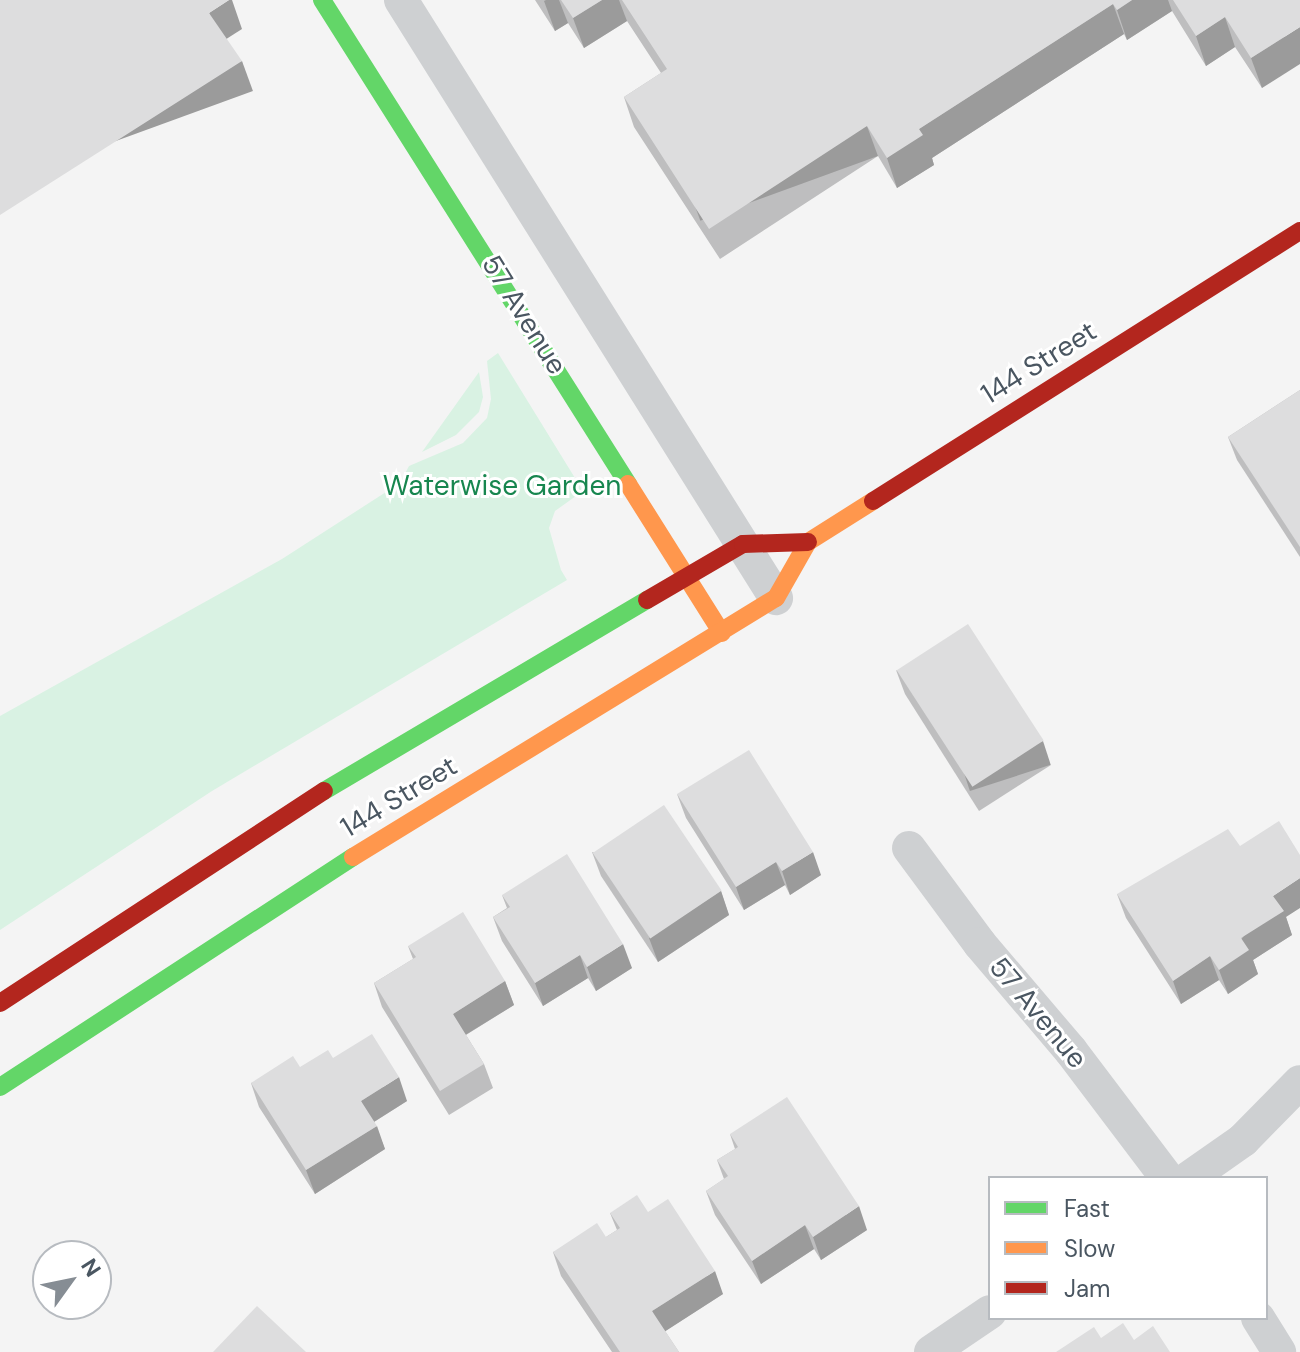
<!DOCTYPE html>
<style>
body{margin:0}
#map{position:relative;width:1300px;height:1352px;overflow:hidden;background:#f4f4f4;font-family:"DM Sans",sans-serif}
div>[style]{position:absolute}
.green>*{inset:0;background:#d9f2e3}
.street>*{height:34px;margin:-17px;padding:0 17px;transform-origin:17px;border-radius:17px;background:#ced0d2}
.fast>*{height:18px;margin:-9px;padding:0 9px;transform-origin:9px;border-radius:9px;background:#63d668}
.slow>*{height:18px;margin:-9px;padding:0 9px;transform-origin:9px;border-radius:9px;background:#ff974d}
.jam>*{height:18px;margin:-9px;padding:0 9px;transform-origin:9px;border-radius:9px;background:#b3261e}
.wall>*{inset:0;background:#bebebf}
.shaded-wall>*{inset:0;background:#9b9b9b;transform-origin:0 0}
.building>*{inset:0;background:#ddddde;transform-origin:0 0}
span{translate:-50% -50%;white-space:nowrap;text-align:center;line-height:1.15;-webkit-text-stroke:6px #fff;paint-order:stroke}
.street-label{font-size:28px;color:#4a5661}
.park-label{font-size:28px;color:#17864f}
.legend{position:absolute;left:988px;top:1176px;width:280px;height:144px;box-sizing:border-box;background:#fff;border:2px solid #b7bbc0;margin:0;padding:10px 14px;list-style:none;font-size:24px;color:#4a5661}
.legend li{display:flex;align-items:center;gap:16px;height:40px}
.legend b{width:40px;border:2px solid #b7bbc0}
.north{position:absolute;left:32px;top:1240px;width:80px;height:80px;box-sizing:border-box;background:#fff;border:2px solid #b7bbc0;border-radius:50%;rotate:57deg;font-size:22px;font-weight:700;line-height:32px;text-align:center;color:#4a5661}
.north::after{content:'';display:block;margin:auto;width:28px;height:36px;background:#868d94;clip-path:polygon(50% 0,100% 100%,50% 72%,0 100%)}
</style>
<div id="map">
<div class="green">
<i style="clip-path:polygon(498px 353px,583px 491px,555px 511px,549px 528px,561px 570px,567px 580px,212px 791px,0 930px,0 716px,282px 559px,400px 483px,409px 466px,463px 443px,487px 418px,491px 399px,487px 361px)"></i>
<i style="clip-path:polygon(479px 372px,483px 397px,479px 412px,456px 435px,422px 452px)"></i>
</div>
<div class="street">
<i style="left:401px;top:0;width:706px;rotate:57.91deg"></i>
<i style="left:909px;top:848px;width:119px;rotate:53.5deg"></i>
<i style="left:980px;top:944px;width:140px;rotate:49.6deg"></i>
<i style="left:1071px;top:1051px;width:159px;rotate:52.9deg"></i>
<i style="left:1189px;top:1178px;width:66px;rotate:-35.1deg"></i>
<i style="left:1243px;top:1140px;width:81px;rotate:-45.5deg"></i>
<i style="left:1258px;top:1318px;width:40px;rotate:58deg"></i>
<i style="left:931px;top:1352px;width:71px;rotate:-34.1deg"></i>
</div>
<div class="fast">
<i style="left:322px;top:0;width:573px;rotate:57.7deg"></i>
<i style="left:324px;top:791px;width:375px;rotate:-30.6deg"></i>
<i style="left:0;top:1087px;width:421px;rotate:-33.1deg"></i>
</div>
<div class="slow">
<i style="left:628px;top:484px;width:176px;rotate:57.8deg"></i>
<i style="left:353px;top:857px;width:496px;rotate:-31.5deg"></i>
<i style="left:776px;top:598px;width:64px;rotate:-60.3deg"></i>
<i style="left:808px;top:542px;width:77px;rotate:-32.2deg"></i>
</div>
<div class="jam">
<i style="left:873px;top:501px;width:505px;rotate:-32.31deg"></i>
<i style="left:647px;top:600px;width:111px;rotate:-30.3deg"></i>
<i style="left:743px;top:544px;width:65px;rotate:-1.8deg"></i>
<i style="left:0;top:1003px;width:387px;rotate:-33.2deg"></i>
</div>
<div class="wall">
<i style="clip-path:polygon(535px 0,1300px 0,1262px 88px,1235px 47px,1206px 66px,1172px 11px,1127px 40px,1124px 34px,932px 158px,934px 165px,897px 188px,878px 156px,720px 259px,634px 127px,624px 97px,661px 73px,627px 21px,584px 48px,568px 23px,555px 31px)"></i>
<i style="clip-path:polygon(1300px 390px,1300px 557px,1237px 460px,1228px 437px)"></i>
<i style="clip-path:polygon(896px 670px,1051px 765px,979px 811px,905px 694px)"></i>
<i style="clip-path:polygon(677px 794px,821px 875px,790px 895px,785px 885px,744px 910px,686px 818px)"></i>
<i style="clip-path:polygon(592px 852px,721px 891px,729px 915px,658px 962px,601px 876px)"></i>
<i style="clip-path:polygon(1117px 894px,1286px 917px,1292px 935px,1253px 960px,1258px 974px,1228px 994px,1219px 980px,1181px 1004px,1126px 918px)"></i>
<i style="clip-path:polygon(502px 895px,632px 968px,596px 991px,588px 978px,543px 1006px,502px 941px,493px 917px,507px 908px)"></i>
<i style="clip-path:polygon(408px 946px,505px 981px,514px 1005px,466px 1035px,484px 1064px,493px 1088px,449px 1115px,382px 1007px,374px 983px,413px 959px)"></i>
<i style="clip-path:polygon(333px 1058px,407px 1101px,374px 1122px,385px 1149px,315px 1194px,259px 1107px,251px 1083px)"></i>
<i style="clip-path:polygon(730px 1134px,867px 1230px,821px 1260px,814px 1249px,761px 1284px,715px 1215px,706px 1191px,724px 1179px,717px 1160px,735px 1149px)"></i>
<i style="clip-path:polygon(648px 1212px,723px 1294px,665px 1331px,679px 1352px,612px 1352px,561px 1276px,553px 1252px,606px 1237px,617px 1230px,610px 1213px)"></i>
</div>
<div class="shaded-wall">
<i style="clip-path:polygon(229px 0,232px 0,242px 29px,220px 43px,209px 13px)"></i>
<i style="clip-path:polygon(546px 0,559px 0,568px 23px,555px 31px,544px 1px)"></i>
<i style="clip-path:polygon(602px 0,619px 0,627px 21px,584px 48px,573px 18px)"></i>
<i style="clip-path:polygon(1132px 0,1168px 0,1172px 11px,1127px 40px,1117px 10px)"></i>
<i style="clip-path:polygon(1113px 4px,1124px 34px,932px 158px,934px 165px,897px 188px,887px 158px,919px 129px)"></i>
<i style="clip-path:polygon(1225px 17px,1235px 47px,1206px 66px,1196px 36px)"></i>
<i style="clip-path:polygon(1300px 27px,1300px 64px,1262px 88px,1251px 58px)"></i>
<i style="left:242px;top:61px;width:32px;height:287px;rotate:70deg"></i>
<i style="left:867px;top:126px;width:32px;height:189px;rotate:70deg"></i>
<i style="left:1043px;top:741px;width:25px;height:85px;rotate:72deg"></i>
<i style="clip-path:polygon(813px 852px,821px 875px,790px 895px,782px 871px)"></i>
<i style="clip-path:polygon(776px 862px,785px 885px,744px 910px,736px 887px)"></i>
<i style="clip-path:polygon(1300px 878px,1300px 908px,1286px 917px,1292px 935px,1253px 960px,1258px 974px,1228px 994px,1219px 970px,1273px 896px)"></i>
<i style="clip-path:polygon(721px 891px,729px 915px,658px 962px,649px 938px)"></i>
<i style="clip-path:polygon(623px 944px,632px 968px,596px 991px,587px 967px)"></i>
<i style="clip-path:polygon(580px 955px,588px 978px,543px 1006px,535px 983px)"></i>
<i style="clip-path:polygon(1210px 956px,1219px 980px,1181px 1004px,1173px 981px)"></i>
<i style="clip-path:polygon(505px 981px,514px 1005px,462px 1037px,453px 1014px)"></i>
<i style="clip-path:polygon(399px 1077px,407px 1101px,369px 1125px,361px 1101px)"></i>
<i style="clip-path:polygon(377px 1126px,385px 1149px,315px 1194px,306px 1170px)"></i>
<i style="clip-path:polygon(859px 1206px,867px 1230px,821px 1260px,813px 1237px)"></i>
<i style="clip-path:polygon(805px 1225px,814px 1249px,761px 1284px,752px 1261px)"></i>
<i style="clip-path:polygon(715px 1271px,723px 1294px,661px 1334px,652px 1311px)"></i>
</div>
<div class="building">
<i style="clip-path:polygon(0 0,229px 0,209px 13px,242px 61px,0 215px)"></i>
<i style="clip-path:polygon(561px 0,602px 0,573px 18px)"></i>
<i style="clip-path:polygon(622px 0,1132px 0,1117px 10px,1113px 4px,919px 129px,923px 135px,887px 158px,867px 126px,709px 229px,624px 97px,667px 69px)"></i>
<i style="clip-path:polygon(1173px 0,1300px 0,1300px 27px,1251px 58px,1225px 17px,1196px 36px)"></i>
<i style="clip-path:polygon(1300px 390px,1300px 547px,1228px 437px)"></i>
<i style="left:968px;top:624px;width:139px;height:85px;rotate:57deg"></i>
<i style="clip-path:polygon(749px 750px,813px 852px,782px 871px,776px 862px,736px 887px,677px 794px)"></i>
<i style="left:664px;top:805px;width:103px;height:86px;rotate:56deg"></i>
<i style="clip-path:polygon(1279px 821px,1300px 855px,1300px 878px,1273px 896px,1284px 911px,1241px 938px,1249px 950px,1219px 970px,1210px 956px,1173px 981px,1117px 894px,1228px 829px,1240px 846px)"></i>
<i style="clip-path:polygon(567px 854px,623px 944px,587px 967px,580px 955px,535px 983px,493px 917px,510px 907px,502px 895px)"></i>
<i style="clip-path:polygon(463px 912px,505px 981px,453px 1014px,484px 1064px,440px 1091px,374px 983px,416px 957px,408px 946px)"></i>
<i style="clip-path:polygon(372px 1034px,399px 1077px,361px 1101px,377px 1126px,306px 1170px,251px 1083px,293px 1056px,300px 1067px,328px 1050px,333px 1058px)"></i>
<i style="clip-path:polygon(787px 1097px,859px 1206px,813px 1237px,805px 1225px,752px 1261px,706px 1191px,728px 1176px,717px 1160px,738px 1147px,730px 1134px)"></i>
<i style="clip-path:polygon(637px 1195px,648px 1212px,668px 1199px,715px 1271px,652px 1311px,679px 1352px,620px 1352px,553px 1252px,597px 1223px,606px 1237px,620px 1228px,610px 1213px)"></i>
<i style="clip-path:polygon(257px 1306px,306px 1352px,213px 1352px)"></i>
<i style="clip-path:polygon(1123px 1323px,1134px 1340px,1153px 1326px,1170px 1352px,1056px 1352px,1094px 1327px,1101px 1338px)"></i>
</div>
<div class="street-label">
<span style="left:524px;top:315px;rotate:58deg">57 Avenue</span>
<span style="left:1039px;top:363px;rotate:-32deg">144 Street</span>
<span style="left:399px;top:797px;rotate:-31deg">144 Street</span>
<span style="left:1038px;top:1013px;rotate:50deg">57 Avenue</span>
</div>
<div class="park-label">
<span style="left:502px;top:486px">Waterwise Garden</span>
</div>
<ul class="legend">
<li><b style="height:10px;background:#63d668"></b>Fast</li>
<li><b style="height:10px;background:#ff974d"></b>Slow</li>
<li><b style="height:10px;background:#b3261e"></b>Jam</li>
</ul>
<div class="north">N</div>
</div>
